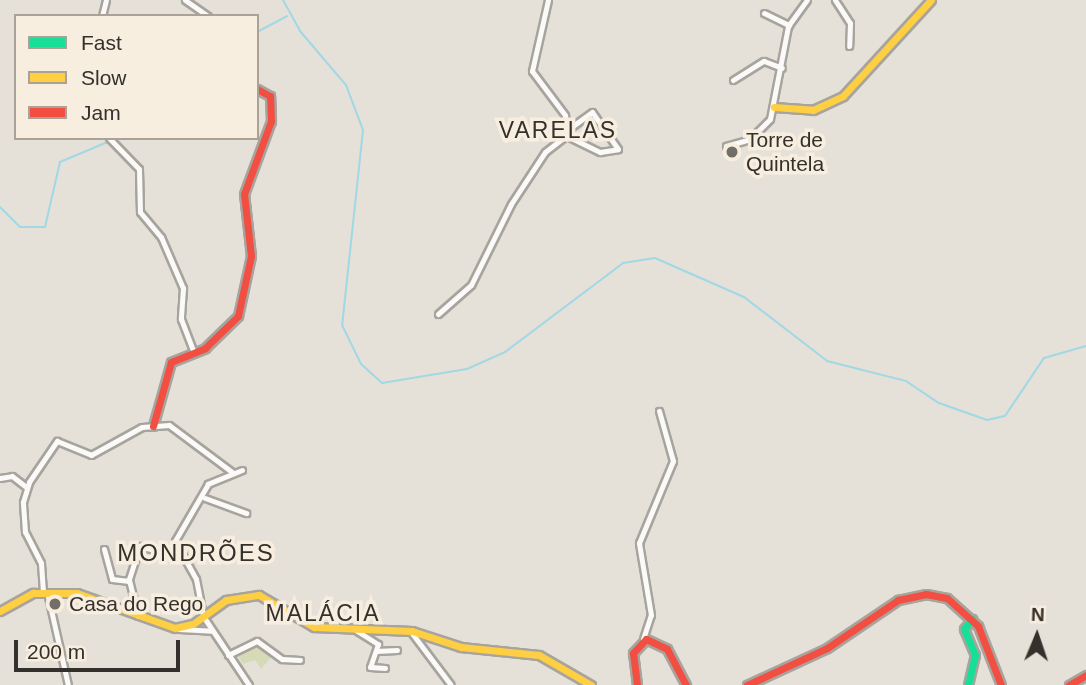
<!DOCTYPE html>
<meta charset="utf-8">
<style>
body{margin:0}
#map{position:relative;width:1086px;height:685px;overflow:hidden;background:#e5e0d8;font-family:Helvetica,sans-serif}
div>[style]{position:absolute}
.green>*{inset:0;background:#d6dab7}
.stream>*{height:2px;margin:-1px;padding:0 1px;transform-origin:1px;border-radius:1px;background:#a0d8e5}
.roads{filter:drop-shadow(2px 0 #a7a49d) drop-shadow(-2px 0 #a7a49d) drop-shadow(0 2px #a7a49d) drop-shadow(0 -2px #a7a49d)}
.street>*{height:5px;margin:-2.5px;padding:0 2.5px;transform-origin:2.5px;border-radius:2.5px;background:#fbfaf9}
.fast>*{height:7px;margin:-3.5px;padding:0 3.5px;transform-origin:3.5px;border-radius:3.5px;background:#16e098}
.slow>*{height:7px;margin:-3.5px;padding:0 3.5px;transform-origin:3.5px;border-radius:3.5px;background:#ffcf43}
.jam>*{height:7px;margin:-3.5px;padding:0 3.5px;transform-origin:3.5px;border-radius:3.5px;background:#f24e42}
.dots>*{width:19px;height:19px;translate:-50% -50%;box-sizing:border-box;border:4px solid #f8eedf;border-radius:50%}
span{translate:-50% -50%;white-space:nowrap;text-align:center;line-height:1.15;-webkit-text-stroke:7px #f8eedf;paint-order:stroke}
.poi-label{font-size:21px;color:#34302b}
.left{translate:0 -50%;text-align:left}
.neighbourhood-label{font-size:23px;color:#34302b;letter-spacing:2px}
.quarter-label{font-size:24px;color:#34302b;letter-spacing:2px}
.legend{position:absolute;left:14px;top:14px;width:245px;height:126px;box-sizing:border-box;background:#f8eedf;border:2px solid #aaa297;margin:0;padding:9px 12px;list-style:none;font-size:21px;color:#34302b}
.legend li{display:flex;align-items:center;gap:14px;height:35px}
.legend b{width:35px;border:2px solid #aaa297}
.north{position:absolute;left:1002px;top:601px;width:70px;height:70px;-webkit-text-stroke:5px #f8eedf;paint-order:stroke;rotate:2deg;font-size:19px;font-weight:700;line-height:28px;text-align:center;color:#34302b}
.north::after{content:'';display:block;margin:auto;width:24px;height:32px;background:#34302b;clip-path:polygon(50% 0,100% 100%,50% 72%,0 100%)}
.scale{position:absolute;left:14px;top:640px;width:166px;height:32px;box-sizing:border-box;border:4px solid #34302b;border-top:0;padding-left:9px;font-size:21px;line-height:24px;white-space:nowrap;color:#34302b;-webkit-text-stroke:5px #f8eedf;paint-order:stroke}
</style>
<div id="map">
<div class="green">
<i style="clip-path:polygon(256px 643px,273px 655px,261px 669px,255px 660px,243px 664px,236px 653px)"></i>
</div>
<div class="stream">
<i style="left:283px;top:0;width:35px;rotate:61deg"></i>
<i style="left:300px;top:31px;width:71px;rotate:49.6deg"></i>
<i style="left:346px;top:85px;width:48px;rotate:69.3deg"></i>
<i style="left:363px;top:130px;width:196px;rotate:96.1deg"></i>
<i style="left:342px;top:325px;width:43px;rotate:64deg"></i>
<i style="left:361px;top:364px;width:28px;rotate:42deg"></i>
<i style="left:382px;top:383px;width:86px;rotate:-9.4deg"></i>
<i style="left:467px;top:369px;width:42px;rotate:-24.1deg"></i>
<i style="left:505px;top:352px;width:148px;rotate:-37deg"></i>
<i style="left:623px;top:263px;width:32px;rotate:-9deg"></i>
<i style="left:655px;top:258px;width:97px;rotate:23.7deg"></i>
<i style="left:744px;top:297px;width:105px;rotate:37.6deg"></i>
<i style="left:827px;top:361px;width:81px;rotate:14.2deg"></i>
<i style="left:906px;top:381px;width:40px;rotate:34deg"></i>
<i style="left:939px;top:403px;width:51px;rotate:19.5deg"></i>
<i style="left:987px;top:420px;width:18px;rotate:-13deg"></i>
<i style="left:1005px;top:416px;width:70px;rotate:-56.1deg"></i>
<i style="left:1044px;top:358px;width:44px;rotate:-15.9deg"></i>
<i style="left:257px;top:32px;width:34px;rotate:-28deg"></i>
<i style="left:0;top:207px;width:28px;rotate:45deg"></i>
<i style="left:20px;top:227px;width:25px"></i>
<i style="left:45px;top:227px;width:67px;rotate:-77deg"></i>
<i style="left:60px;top:162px;width:62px;rotate:-22.8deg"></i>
</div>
<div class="roads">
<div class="street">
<i style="left:185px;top:0;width:28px;rotate:35deg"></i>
<i style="left:835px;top:0;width:27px;rotate:57deg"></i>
<i style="left:850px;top:23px;width:23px;rotate:92deg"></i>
<i style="left:764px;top:13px;width:28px;rotate:26deg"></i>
<i style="left:102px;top:16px;width:16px;rotate:-76deg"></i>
<i style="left:733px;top:80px;width:36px;rotate:-32deg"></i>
<i style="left:764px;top:61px;width:19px;rotate:21deg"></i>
<i style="left:567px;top:136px;width:37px;rotate:26deg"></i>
<i style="left:600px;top:152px;width:18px;rotate:-9deg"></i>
<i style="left:618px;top:149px;width:45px;rotate:-125.1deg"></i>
<i style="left:592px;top:112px;width:27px;rotate:144deg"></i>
<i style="left:109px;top:138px;width:43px;rotate:45.9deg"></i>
<i style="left:139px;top:169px;width:43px;rotate:88.7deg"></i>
<i style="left:140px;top:212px;width:33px;rotate:50deg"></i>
<i style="left:161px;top:237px;width:56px;rotate:66.7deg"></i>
<i style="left:183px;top:288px;width:31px;rotate:94deg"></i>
<i style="left:181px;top:319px;width:36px;rotate:69deg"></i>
<i style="left:726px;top:146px;width:25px;rotate:-16deg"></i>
<i style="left:750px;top:139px;width:28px;rotate:-45deg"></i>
<i style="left:770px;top:119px;width:95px;rotate:-79deg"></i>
<i style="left:788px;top:26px;width:32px;rotate:-54deg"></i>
<i style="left:438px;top:314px;width:44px;rotate:-41.3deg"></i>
<i style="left:471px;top:285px;width:90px;rotate:-63.7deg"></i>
<i style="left:511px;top:204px;width:62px;rotate:-56.8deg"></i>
<i style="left:545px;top:152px;width:31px;rotate:-38deg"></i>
<i style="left:569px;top:133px;width:18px;rotate:-103deg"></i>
<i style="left:565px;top:115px;width:55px;rotate:-126.9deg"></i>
<i style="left:532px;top:71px;width:73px;rotate:-77.3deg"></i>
<i style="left:242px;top:470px;width:37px;rotate:158deg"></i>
<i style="left:208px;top:484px;width:66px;rotate:120.1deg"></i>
<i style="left:175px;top:541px;width:43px;rotate:61.1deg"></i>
<i style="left:196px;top:579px;width:38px;rotate:79deg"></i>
<i style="left:203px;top:616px;width:83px;rotate:56.3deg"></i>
<i style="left:0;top:478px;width:12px;rotate:-9deg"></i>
<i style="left:12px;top:476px;width:18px;rotate:38deg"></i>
<i style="left:205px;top:498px;width:44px;rotate:20.1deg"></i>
<i style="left:104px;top:549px;width:31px;rotate:75deg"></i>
<i style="left:112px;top:579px;width:17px;rotate:7deg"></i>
<i style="left:43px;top:592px;width:29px;rotate:-94deg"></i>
<i style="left:41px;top:563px;width:35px;rotate:-117deg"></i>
<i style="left:25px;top:532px;width:30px;rotate:-94deg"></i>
<i style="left:23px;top:502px;width:21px;rotate:-73deg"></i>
<i style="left:29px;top:482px;width:50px;rotate:-55.7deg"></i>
<i style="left:57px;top:441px;width:37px;rotate:22deg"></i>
<i style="left:91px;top:455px;width:58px;rotate:-28.8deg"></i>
<i style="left:142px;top:427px;width:27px;rotate:-4deg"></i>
<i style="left:169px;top:425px;width:79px;rotate:36.7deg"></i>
<i style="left:47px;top:592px;width:95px;rotate:77.3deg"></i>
<i style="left:138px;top:616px;width:38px;rotate:-104deg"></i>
<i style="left:129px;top:579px;width:35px;rotate:-72deg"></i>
<i style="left:140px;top:546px;width:45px;rotate:15.6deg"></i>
<i style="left:179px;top:629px;width:33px;rotate:3deg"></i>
<i style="left:357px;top:631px;width:25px;rotate:32deg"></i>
<i style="left:378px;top:644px;width:24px;rotate:109deg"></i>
<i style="left:370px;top:667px;width:15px;rotate:4deg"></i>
<i style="left:411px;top:632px;width:66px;rotate:53deg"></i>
<i style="left:643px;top:639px;width:25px;rotate:-72deg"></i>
<i style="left:651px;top:615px;width:73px;rotate:-99.5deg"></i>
<i style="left:639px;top:543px;width:89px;rotate:-67.5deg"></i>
<i style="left:673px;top:461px;width:52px;rotate:-105.6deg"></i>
<i style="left:376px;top:651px;width:21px;rotate:-3deg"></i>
<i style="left:228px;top:655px;width:32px;rotate:-26deg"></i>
<i style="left:257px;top:641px;width:31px;rotate:36deg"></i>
<i style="left:282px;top:659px;width:18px;rotate:3deg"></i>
</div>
<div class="fast">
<i style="left:968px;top:685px;width:31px;rotate:-77deg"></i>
<i style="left:975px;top:655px;width:28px;rotate:-113deg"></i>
<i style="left:964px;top:629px;width:13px;rotate:-51deg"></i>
</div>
<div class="slow">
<i style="left:774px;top:107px;width:39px;rotate:4deg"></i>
<i style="left:813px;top:110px;width:33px;rotate:-25deg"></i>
<i style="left:843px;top:96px;width:130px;rotate:-47.5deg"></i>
<i style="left:0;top:611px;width:38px;rotate:-29deg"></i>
<i style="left:33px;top:593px;width:44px"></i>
<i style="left:77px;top:593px;width:104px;rotate:19.7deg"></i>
<i style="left:175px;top:628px;width:18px;rotate:-13deg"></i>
<i style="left:193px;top:624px;width:41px;rotate:-36deg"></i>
<i style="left:226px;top:600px;width:33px;rotate:-9deg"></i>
<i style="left:259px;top:595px;width:64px;rotate:30.2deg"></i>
<i style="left:314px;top:627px;width:98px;rotate:2.3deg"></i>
<i style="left:412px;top:631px;width:52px;rotate:18.1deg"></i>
<i style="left:461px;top:647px;width:78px;rotate:5.9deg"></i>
<i style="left:539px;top:655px;width:60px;rotate:30deg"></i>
</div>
<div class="jam">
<i style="left:153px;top:426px;width:66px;rotate:-74.3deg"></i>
<i style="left:171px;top:362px;width:37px;rotate:-22deg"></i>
<i style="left:205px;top:348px;width:46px;rotate:-44.1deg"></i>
<i style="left:238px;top:316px;width:61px;rotate:-77.8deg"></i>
<i style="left:251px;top:256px;width:62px;rotate:-96.4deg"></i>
<i style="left:244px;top:194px;width:78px;rotate:-69.7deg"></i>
<i style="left:271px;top:121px;width:25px;rotate:-92deg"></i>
<i style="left:270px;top:96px;width:15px;rotate:-152deg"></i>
<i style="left:637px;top:685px;width:32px;rotate:-97deg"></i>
<i style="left:633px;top:653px;width:19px;rotate:-47deg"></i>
<i style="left:646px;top:639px;width:23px;rotate:25deg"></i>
<i style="left:667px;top:649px;width:41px;rotate:62.2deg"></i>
<i style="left:747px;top:685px;width:88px;rotate:-24.8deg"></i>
<i style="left:827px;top:648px;width:86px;rotate:-34.1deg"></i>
<i style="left:898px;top:600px;width:29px;rotate:-12deg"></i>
<i style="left:926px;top:594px;width:21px;rotate:11deg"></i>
<i style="left:947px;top:598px;width:42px;rotate:42.1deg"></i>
<i style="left:978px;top:626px;width:63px;rotate:68.7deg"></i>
<i style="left:1069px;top:685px;width:20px;rotate:-30deg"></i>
</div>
</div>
<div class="dots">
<i style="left:732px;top:152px;background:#726e68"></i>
<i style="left:55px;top:604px;background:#726e68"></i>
</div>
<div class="poi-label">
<span class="left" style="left:746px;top:152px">Torre de<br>Quintela</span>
<span class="left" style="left:69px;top:604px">Casa do Rego</span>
</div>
<div class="neighbourhood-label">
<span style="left:558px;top:130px">VARELAS</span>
<span style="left:323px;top:613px">MALÁCIA</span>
</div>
<div class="quarter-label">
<span style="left:196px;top:553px">MONDRÕES</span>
</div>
<ul class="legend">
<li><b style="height:9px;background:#16e098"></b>Fast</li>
<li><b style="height:9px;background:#ffcf43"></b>Slow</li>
<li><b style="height:9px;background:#f24e42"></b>Jam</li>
</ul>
<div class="north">N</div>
<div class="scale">200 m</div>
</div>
